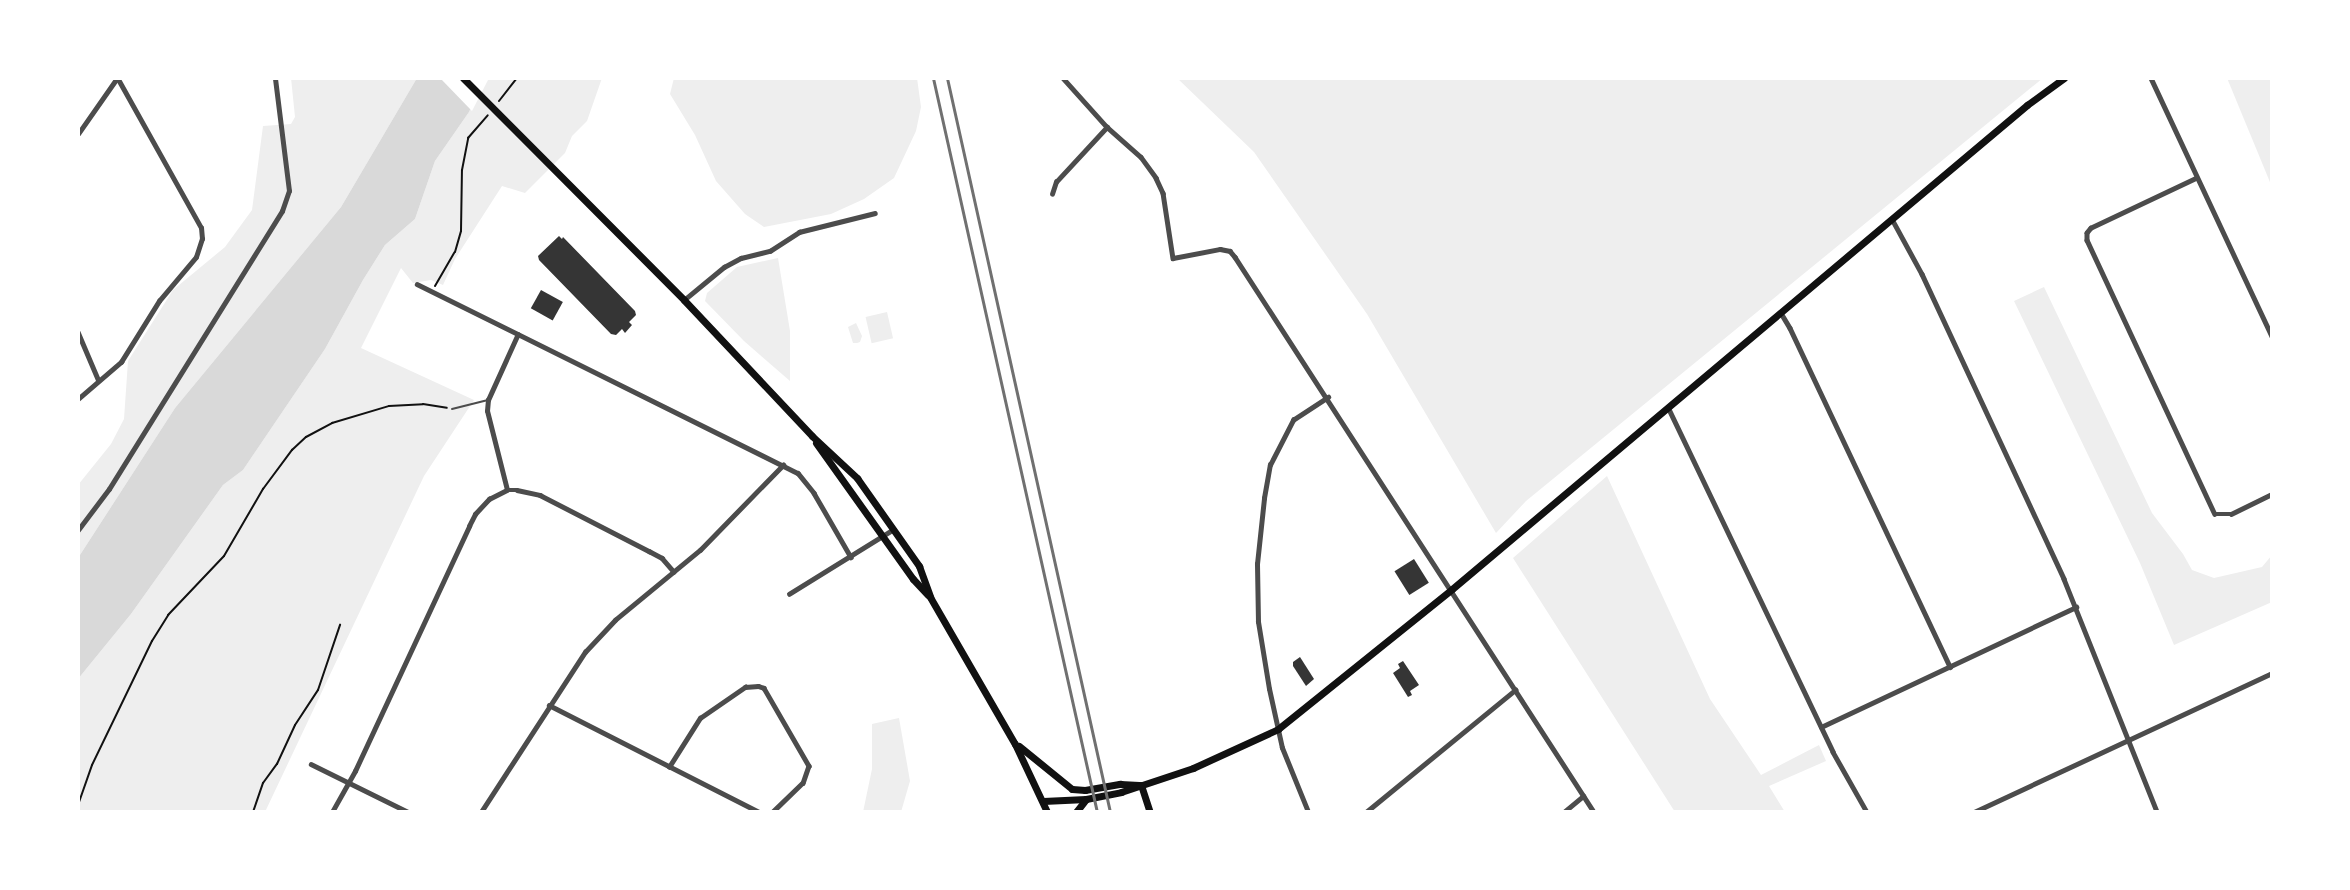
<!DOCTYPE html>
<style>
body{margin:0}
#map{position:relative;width:2350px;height:890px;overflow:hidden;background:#fff;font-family:"Noto Sans",sans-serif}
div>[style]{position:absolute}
.green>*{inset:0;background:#eee;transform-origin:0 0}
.water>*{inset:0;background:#d9d9d9}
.pier>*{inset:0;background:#fff}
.building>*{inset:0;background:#353535;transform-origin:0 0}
.path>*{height:2px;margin:-1px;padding:0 1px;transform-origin:1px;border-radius:1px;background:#111}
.service>*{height:2px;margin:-1px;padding:0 1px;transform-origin:1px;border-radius:1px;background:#4c4c4c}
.minor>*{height:4.5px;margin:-2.25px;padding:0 2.25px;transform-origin:2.25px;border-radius:2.25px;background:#4c4c4c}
.secondary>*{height:7px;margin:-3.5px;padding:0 3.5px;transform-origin:3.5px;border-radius:3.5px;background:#111}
.rail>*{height:3px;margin:-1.5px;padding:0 1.5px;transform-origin:1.5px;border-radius:1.5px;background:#707070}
span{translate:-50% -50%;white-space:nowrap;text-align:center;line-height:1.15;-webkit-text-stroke:5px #fff;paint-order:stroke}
.frame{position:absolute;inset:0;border:80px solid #fff;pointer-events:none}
</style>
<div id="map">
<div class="green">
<i style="clip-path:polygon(291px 78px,417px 78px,341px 207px,175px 408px,78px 558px,78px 485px,111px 444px,124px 419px,128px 361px,173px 290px,225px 247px,252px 210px,263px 126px,291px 124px,295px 117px)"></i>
<i style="clip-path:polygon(485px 78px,602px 78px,587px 121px,572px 136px,565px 153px,525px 193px,502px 186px,455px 259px,443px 285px,431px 280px,413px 283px,401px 268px,361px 348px,474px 400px,424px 476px,265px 812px,78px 812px,78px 679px,131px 614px,223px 485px,243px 470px,325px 349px,363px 280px,385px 245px,415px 219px,435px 161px,469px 112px)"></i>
<i style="clip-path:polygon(674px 78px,917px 78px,921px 107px,916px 131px,894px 178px,864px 199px,831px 214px,764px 227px,745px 214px,716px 181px,695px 135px,670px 94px)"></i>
<i style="clip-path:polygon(1177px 78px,2043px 78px,1526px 501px,1496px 533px,1367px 314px,1254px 152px)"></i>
<i style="clip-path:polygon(2227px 78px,2272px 78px,2272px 187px)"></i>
<i style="clip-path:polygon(778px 258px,790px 331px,790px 381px,744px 341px,705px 301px,707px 293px,737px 267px)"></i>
<i style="clip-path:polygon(2044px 287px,2152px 513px,2183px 554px,2192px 570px,2214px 578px,2262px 567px,2272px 555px,2272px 602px,2174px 645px,2140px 563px,2014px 301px)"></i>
<i style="left:887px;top:312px;width:27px;height:22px;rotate:77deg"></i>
<i style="clip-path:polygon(856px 323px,862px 336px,860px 342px,857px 343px,853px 343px,848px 327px)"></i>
<i style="clip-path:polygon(1607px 476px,1710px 699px,1761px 775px,1819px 745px,1826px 761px,1769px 786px,1785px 812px,1675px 812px,1513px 558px)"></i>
<i style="clip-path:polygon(899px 718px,910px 781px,901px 812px,863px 812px,872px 769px,872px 724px)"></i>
</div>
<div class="water">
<i style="clip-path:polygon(417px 78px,485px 78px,469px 112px,435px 161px,415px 219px,385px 245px,363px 280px,325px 349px,243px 470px,223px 485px,131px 614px,78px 679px,78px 558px,175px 408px,341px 207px)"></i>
</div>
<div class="pier">
<i style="clip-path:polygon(440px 78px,486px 78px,488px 80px,472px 111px)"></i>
</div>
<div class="building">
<i style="clip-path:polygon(559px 236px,562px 239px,563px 237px,635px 311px,636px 315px,629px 322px,632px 325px,625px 333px,622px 329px,616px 335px,611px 334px,539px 260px,538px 256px)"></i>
<i style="left:541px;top:290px;width:25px;height:21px;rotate:29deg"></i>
<i style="left:1414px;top:559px;width:28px;height:23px;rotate:58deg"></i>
<i style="clip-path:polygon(1300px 657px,1314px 679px,1306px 686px,1293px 666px,1293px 662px)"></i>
<i style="clip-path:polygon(1403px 661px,1419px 685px,1410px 691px,1412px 695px,1408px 697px,1393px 673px,1400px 668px,1398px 664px)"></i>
</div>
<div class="path">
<i style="left:499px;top:101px;width:29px;rotate:-52deg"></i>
<i style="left:435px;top:286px;width:39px;rotate:-60deg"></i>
<i style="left:455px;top:252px;width:22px;rotate:-74deg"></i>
<i style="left:461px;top:231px;width:61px;rotate:-89.1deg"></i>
<i style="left:462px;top:170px;width:33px;rotate:-79deg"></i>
<i style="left:468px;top:138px;width:30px;rotate:-49deg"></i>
<i style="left:78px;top:805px;width:42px;rotate:-70.7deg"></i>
<i style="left:92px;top:765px;width:138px;rotate:-64.2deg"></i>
<i style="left:152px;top:641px;width:31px;rotate:-58deg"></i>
<i style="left:168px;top:615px;width:81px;rotate:-46.5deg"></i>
<i style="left:224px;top:556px;width:78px;rotate:-59.8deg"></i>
<i style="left:263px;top:489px;width:49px;rotate:-53.4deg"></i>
<i style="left:292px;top:450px;width:19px;rotate:-43deg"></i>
<i style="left:306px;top:437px;width:30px;rotate:-28deg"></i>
<i style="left:332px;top:423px;width:59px;rotate:-16.6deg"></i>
<i style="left:389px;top:406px;width:34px;rotate:-3deg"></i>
<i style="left:423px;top:404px;width:24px;rotate:9deg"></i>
<i style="left:253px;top:812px;width:31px;rotate:-71deg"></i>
<i style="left:263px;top:783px;width:24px;rotate:-54deg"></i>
<i style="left:277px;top:764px;width:43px;rotate:-65.2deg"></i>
<i style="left:295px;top:725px;width:42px;rotate:-56.7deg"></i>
<i style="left:318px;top:690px;width:69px;rotate:-71.3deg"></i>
</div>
<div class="service">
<i style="left:452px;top:409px;width:36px;rotate:-14deg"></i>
</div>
<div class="minor">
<i style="left:1063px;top:78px;width:66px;rotate:48.1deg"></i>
<i style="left:1107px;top:127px;width:45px;rotate:41.4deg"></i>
<i style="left:1141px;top:157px;width:26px;rotate:54deg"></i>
<i style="left:1156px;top:178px;width:17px;rotate:65deg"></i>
<i style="left:1163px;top:193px;width:66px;rotate:81.3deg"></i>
<i style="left:1173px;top:258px;width:48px;rotate:-10.8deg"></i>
<i style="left:1220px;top:249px;width:10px;rotate:11deg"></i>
<i style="left:1230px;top:251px;width:8px;rotate:50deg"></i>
<i style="left:1235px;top:257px;width:661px;rotate:57.1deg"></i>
<i style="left:2151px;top:78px;width:285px;rotate:64.9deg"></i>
<i style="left:78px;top:134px;width:68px;rotate:-55.1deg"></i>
<i style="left:2197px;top:178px;width:117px;rotate:154.7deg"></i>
<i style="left:2091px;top:228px;width:6px;rotate:129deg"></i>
<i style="left:2087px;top:233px;width:7px;rotate:90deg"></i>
<i style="left:2087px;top:240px;width:302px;rotate:65deg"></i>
<i style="left:2215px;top:514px;width:16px"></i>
<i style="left:2231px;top:514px;width:46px;rotate:-26deg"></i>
<i style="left:1052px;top:194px;width:13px;rotate:-72deg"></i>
<i style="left:1056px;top:182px;width:75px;rotate:-47.2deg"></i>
<i style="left:1892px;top:219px;width:63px;rotate:61.4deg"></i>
<i style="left:1922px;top:274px;width:336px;rotate:65deg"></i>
<i style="left:2064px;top:579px;width:251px;rotate:68.2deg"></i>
<i style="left:417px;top:284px;width:425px;rotate:26.4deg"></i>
<i style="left:798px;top:473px;width:26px;rotate:51deg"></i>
<i style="left:814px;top:493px;width:74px;rotate:60deg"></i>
<i style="left:684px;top:300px;width:52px;rotate:-39.5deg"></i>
<i style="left:724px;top:267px;width:19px;rotate:-28deg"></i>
<i style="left:741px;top:258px;width:30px;rotate:-14deg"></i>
<i style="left:770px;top:251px;width:35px;rotate:-33deg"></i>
<i style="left:799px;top:232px;width:78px;rotate:-14deg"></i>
<i style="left:1781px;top:313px;width:17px;rotate:59deg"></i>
<i style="left:1790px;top:328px;width:375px;rotate:64.7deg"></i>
<i style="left:78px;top:332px;width:51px;rotate:66.9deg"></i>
<i style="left:78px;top:399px;width:57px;rotate:-40.7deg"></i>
<i style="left:121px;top:362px;width:72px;rotate:-58.1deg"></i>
<i style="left:159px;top:301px;width:57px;rotate:-49.9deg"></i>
<i style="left:196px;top:257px;width:19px;rotate:-72deg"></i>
<i style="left:202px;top:239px;width:11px;rotate:-95deg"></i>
<i style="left:201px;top:228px;width:172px;rotate:-119.2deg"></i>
<i style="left:1668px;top:407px;width:382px;rotate:64.4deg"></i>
<i style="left:1833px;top:752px;width:69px;rotate:60.5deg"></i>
<i style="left:507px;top:490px;width:81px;rotate:-104.2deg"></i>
<i style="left:487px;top:411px;width:11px;rotate:-85deg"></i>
<i style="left:488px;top:400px;width:72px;rotate:-65.6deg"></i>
<i style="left:78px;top:530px;width:51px;rotate:-52.9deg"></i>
<i style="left:109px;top:489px;width:327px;rotate:-58.1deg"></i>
<i style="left:282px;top:211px;width:21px;rotate:-71deg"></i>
<i style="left:289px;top:191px;width:114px;rotate:-97.1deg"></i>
<i style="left:789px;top:594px;width:123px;rotate:-31.8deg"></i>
<i style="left:549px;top:705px;width:236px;rotate:27deg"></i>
<i style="left:1821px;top:727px;width:282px;rotate:-25.2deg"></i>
<i style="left:311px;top:764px;width:108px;rotate:26.3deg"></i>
<i style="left:669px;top:767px;width:58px;rotate:-57.7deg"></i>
<i style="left:700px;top:718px;width:55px;rotate:-34.6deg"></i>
<i style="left:745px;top:687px;width:13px;rotate:-4deg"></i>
<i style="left:758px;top:686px;width:6px;rotate:18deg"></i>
<i style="left:764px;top:688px;width:90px;rotate:60deg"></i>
<i style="left:809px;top:766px;width:18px;rotate:109deg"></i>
<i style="left:803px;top:783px;width:42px;rotate:136deg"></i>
<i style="left:332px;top:812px;width:47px;rotate:-60.7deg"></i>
<i style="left:355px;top:771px;width:270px;rotate:-65deg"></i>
<i style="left:469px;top:526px;width:13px;rotate:-63deg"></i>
<i style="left:475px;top:514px;width:21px;rotate:-47deg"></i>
<i style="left:489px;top:499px;width:20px;rotate:-27deg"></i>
<i style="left:507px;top:490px;width:10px"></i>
<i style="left:517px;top:490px;width:24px;rotate:12deg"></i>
<i style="left:540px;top:495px;width:123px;rotate:27.2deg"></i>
<i style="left:649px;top:551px;width:15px;rotate:28deg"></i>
<i style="left:662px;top:558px;width:18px;rotate:49deg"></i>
<i style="left:481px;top:812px;width:191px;rotate:-57deg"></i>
<i style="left:585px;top:652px;width:44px;rotate:-46.8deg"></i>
<i style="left:615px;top:620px;width:110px;rotate:-39.5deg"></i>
<i style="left:700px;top:550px;width:119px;rotate:-45.7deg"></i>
<i style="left:1308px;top:812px;width:69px;rotate:-112.1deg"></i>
<i style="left:1282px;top:748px;width:60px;rotate:-102.4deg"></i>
<i style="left:1269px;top:689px;width:68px;rotate:-99.3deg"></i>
<i style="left:1258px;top:622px;width:58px;rotate:-91deg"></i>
<i style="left:1257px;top:564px;width:66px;rotate:-83.9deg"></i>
<i style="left:1264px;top:498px;width:34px;rotate:-80deg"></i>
<i style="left:1270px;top:465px;width:51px;rotate:-62.9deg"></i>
<i style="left:1293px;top:420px;width:42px;rotate:-33.3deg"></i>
<i style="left:1366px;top:812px;width:193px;rotate:-39.3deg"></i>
<i style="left:1564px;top:812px;width:25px;rotate:-40deg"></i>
<i style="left:1974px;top:812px;width:329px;rotate:-25deg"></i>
</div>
<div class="secondary">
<i style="left:463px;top:78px;width:313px;rotate:45.1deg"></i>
<i style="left:684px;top:300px;width:187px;rotate:46.7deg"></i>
<i style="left:812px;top:436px;width:62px;rotate:43deg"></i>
<i style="left:857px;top:478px;width:108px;rotate:54.8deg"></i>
<i style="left:919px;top:566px;width:33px;rotate:70deg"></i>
<i style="left:930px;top:597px;width:170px;rotate:60deg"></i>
<i style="left:1015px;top:744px;width:75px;rotate:64.8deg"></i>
<i style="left:816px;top:443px;width:167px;rotate:54.5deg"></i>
<i style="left:913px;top:579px;width:22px;rotate:47deg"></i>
<i style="left:1019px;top:746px;width:68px;rotate:39.1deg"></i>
<i style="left:1072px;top:789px;width:13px;rotate:4deg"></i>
<i style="left:1085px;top:790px;width:36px;rotate:-10deg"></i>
<i style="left:1120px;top:784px;width:19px;rotate:3deg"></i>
<i style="left:1141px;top:785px;width:28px;rotate:72deg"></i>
<i style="left:1043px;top:801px;width:43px;rotate:-2.7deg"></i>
<i style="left:1086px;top:799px;width:36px;rotate:-11deg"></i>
<i style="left:1121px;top:792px;width:76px;rotate:-18.4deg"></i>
<i style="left:1193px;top:768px;width:94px;rotate:-24.6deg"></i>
<i style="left:1278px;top:729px;width:223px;rotate:-38.8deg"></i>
<i style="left:1452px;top:589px;width:752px;rotate:-40.09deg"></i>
<i style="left:2027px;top:105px;width:46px;rotate:-36.1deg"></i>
<i style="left:1076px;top:812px;width:16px;rotate:-52deg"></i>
</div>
<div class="rail">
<i style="left:933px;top:78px;width:752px;rotate:77.41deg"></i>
<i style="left:947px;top:78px;width:752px;rotate:77.48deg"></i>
</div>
<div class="frame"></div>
</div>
